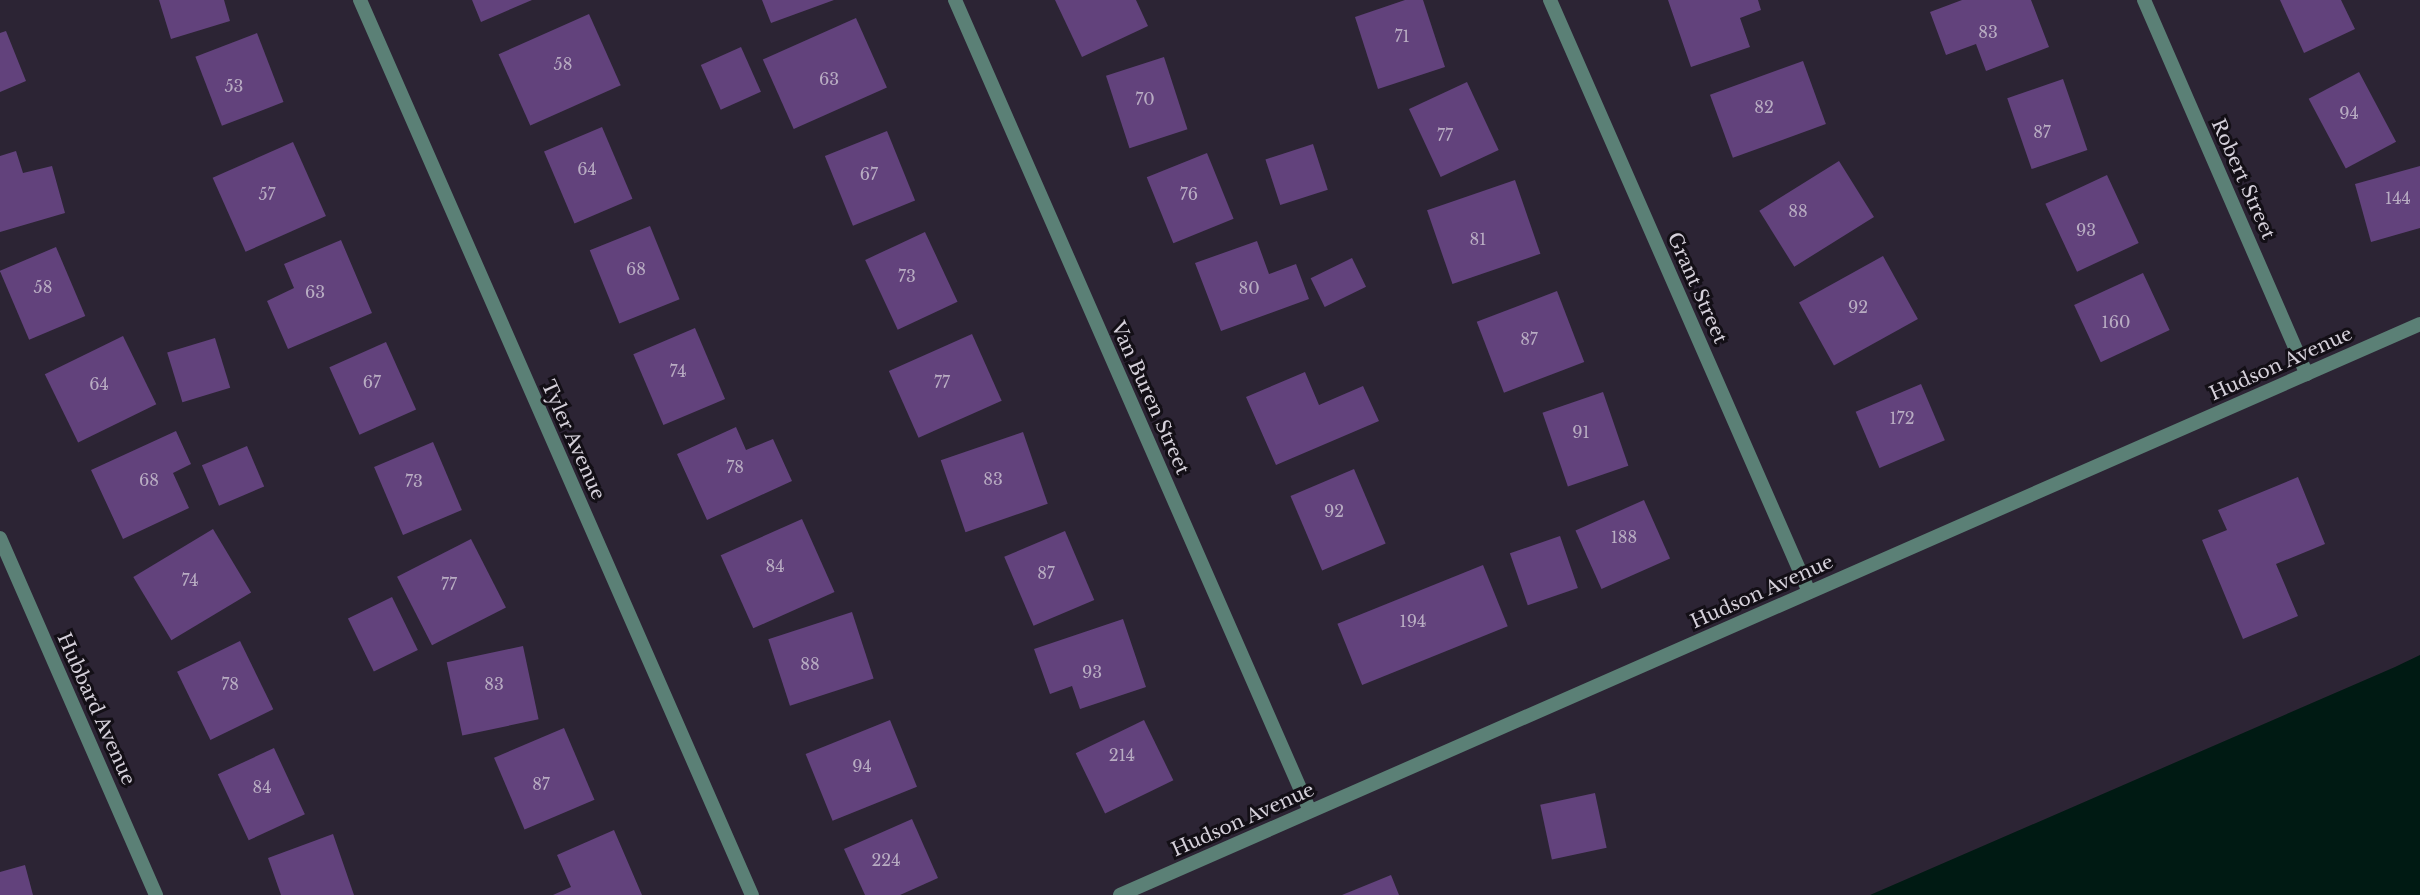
<!DOCTYPE html>
<style>
body{margin:0}
#map{position:relative;width:2420px;height:895px;overflow:hidden;background:#2c2434;font-family:"Libre Baskerville",serif}
div>[style]{position:absolute}
.water>*{inset:0;background:#001a13}
.building>*{inset:0;background:#62427c;transform-origin:0 0}
.minor>*{height:14px;margin:-7px;padding:0 7px;transform-origin:7px;border-radius:7px;background:#5b8076}
span{translate:-50% -50%;white-space:nowrap;text-align:center;line-height:1.15;-webkit-text-stroke:6px #130f16;paint-order:stroke}
.number-label{font-size:16px;color:#b8acc2}
.number-label span{-webkit-text-stroke-width:0}
.street-label{font-size:19px;color:#d5d0da}
</style>
<div id="map">
<div class="water">
<i style="clip-path:polygon(2420px 655px,2420px 895px,1870px 895px,2395px 667px)"></i>
</div>
<div class="building">
<i style="clip-path:polygon(159px 0,224px 0,230px 21px,171px 39px)"></i>
<i style="clip-path:polygon(472px 0,532px 0,481px 22px)"></i>
<i style="clip-path:polygon(762px 0,834px 0,771px 23px)"></i>
<i style="clip-path:polygon(1055px 0,1136px 0,1148px 26px,1082px 57px)"></i>
<i style="clip-path:polygon(1405px 0,1423px 0,1445px 67px,1378px 89px,1355px 17px)"></i>
<i style="clip-path:polygon(1668px 0,1758px 0,1761px 10px,1740px 18px,1750px 47px,1691px 67px)"></i>
<i style="clip-path:polygon(1962px 0,2031px 0,2049px 47px,1986px 71px,1976px 44px,1946px 55px,1930px 12px)"></i>
<i style="clip-path:polygon(2280px 0,2341px 0,2355px 29px,2304px 53px)"></i>
<i style="left:589px;top:14px;width:78px;height:99px;rotate:66deg"></i>
<i style="left:856px;top:18px;width:76px;height:102px;rotate:66deg"></i>
<i style="clip-path:polygon(6px 31px,26px 81px,0 92px,0 33px)"></i>
<i style="left:257px;top:33px;width:74px;height:66px;rotate:69deg"></i>
<i style="left:741px;top:47px;width:49px;height:44px;rotate:66deg"></i>
<i style="left:1164px;top:57px;width:76px;height:61px;rotate:72deg"></i>
<i style="left:1803px;top:61px;width:67px;height:99px;rotate:70deg"></i>
<i style="left:2359px;top:72px;width:79px;height:57px;rotate:62deg"></i>
<i style="left:2063px;top:79px;width:75px;height:59px;rotate:71deg"></i>
<i style="left:1467px;top:82px;width:75px;height:64px;rotate:65deg"></i>
<i style="left:602px;top:127px;width:78px;height:63px;rotate:67deg"></i>
<i style="left:887px;top:131px;width:75px;height:67px;rotate:68deg"></i>
<i style="left:293px;top:142px;width:81px;height:88px;rotate:66deg"></i>
<i style="left:1313px;top:144px;width:48px;height:50px;rotate:72deg"></i>
<i style="clip-path:polygon(16px 151px,23px 173px,52px 166px,65px 213px,0 232px,0 156px)"></i>
<i style="left:1207px;top:153px;width:71px;height:65px;rotate:68deg"></i>
<i style="left:1839px;top:161px;width:66px;height:94px;rotate:58deg"></i>
<i style="clip-path:polygon(2420px 166px,2420px 228px,2371px 242px,2355px 184px)"></i>
<i style="left:2107px;top:175px;width:75px;height:68px;rotate:65deg"></i>
<i style="left:1515px;top:180px;width:78px;height:93px;rotate:71deg"></i>
<i style="left:650px;top:226px;width:79px;height:65px;rotate:68deg"></i>
<i style="left:925px;top:232px;width:77px;height:66px;rotate:65deg"></i>
<i style="clip-path:polygon(341px 240px,372px 313px,288px 349px,267px 301px,294px 288px,284px 264px)"></i>
<i style="clip-path:polygon(1257px 241px,1269px 274px,1296px 264px,1309px 299px,1221px 331px,1195px 263px)"></i>
<i style="left:56px;top:247px;width:75px;height:61px;rotate:67deg"></i>
<i style="left:1883px;top:256px;width:72px;height:96px;rotate:61deg"></i>
<i style="left:1352px;top:258px;width:32px;height:46px;rotate:64deg"></i>
<i style="left:2143px;top:273px;width:63px;height:76px;rotate:65deg"></i>
<i style="left:1557px;top:291px;width:76px;height:86px;rotate:69deg"></i>
<i style="left:695px;top:328px;width:77px;height:67px;rotate:67deg"></i>
<i style="left:972px;top:334px;width:73px;height:91px;rotate:66deg"></i>
<i style="left:123px;top:336px;width:76px;height:87px;rotate:64deg"></i>
<i style="left:215px;top:338px;width:52px;height:50px;rotate:73deg"></i>
<i style="left:386px;top:342px;width:74px;height:62px;rotate:66deg"></i>
<i style="clip-path:polygon(1305px 372px,1319px 405px,1363px 386px,1379px 421px,1276px 465px,1246px 397px)"></i>
<i style="left:1921px;top:384px;width:61px;height:71px;rotate:67deg"></i>
<i style="left:1603px;top:392px;width:78px;height:64px;rotate:71deg"></i>
<i style="clip-path:polygon(736px 427px,746px 450px,773px 439px,792px 481px,707px 520px,677px 454px)"></i>
<i style="clip-path:polygon(176px 431px,191px 464px,173px 473px,189px 508px,123px 539px,91px 470px)"></i>
<i style="left:1023px;top:432px;width:76px;height:87px;rotate:71deg"></i>
<i style="left:433px;top:442px;width:74px;height:64px;rotate:67deg"></i>
<i style="left:247px;top:446px;width:44px;height:49px;rotate:67deg"></i>
<i style="left:1354px;top:469px;width:81px;height:69px;rotate:67deg"></i>
<i style="clip-path:polygon(2298px 477px,2325px 544px,2276px 564px,2298px 616px,2243px 639px,2202px 540px,2227px 530px,2218px 510px)"></i>
<i style="left:1644px;top:500px;width:64px;height:75px;rotate:66deg"></i>
<i style="left:802px;top:519px;width:80px;height:89px;rotate:66deg"></i>
<i style="left:213px;top:529px;width:74px;height:93px;rotate:59deg"></i>
<i style="left:1065px;top:531px;width:75px;height:66px;rotate:67deg"></i>
<i style="left:1560px;top:536px;width:55px;height:53px;rotate:71deg"></i>
<i style="left:471px;top:539px;width:77px;height:83px;rotate:63deg"></i>
<i style="left:1483px;top:565px;width:66px;height:157px;rotate:68deg"></i>
<i style="left:392px;top:597px;width:59px;height:49px;rotate:64deg"></i>
<i style="left:852px;top:612px;width:70px;height:88px;rotate:72deg"></i>
<i style="clip-path:polygon(1123px 619px,1146px 687px,1080px 709px,1072px 686px,1050px 694px,1034px 649px)"></i>
<i style="left:240px;top:641px;width:76px;height:70px;rotate:64deg"></i>
<i style="left:523px;top:646px;width:75px;height:78px;rotate:78deg"></i>
<i style="left:890px;top:720px;width:72px;height:91px;rotate:68deg"></i>
<i style="left:1144px;top:720px;width:67px;height:76px;rotate:64deg"></i>
<i style="left:564px;top:728px;width:78px;height:76px;rotate:67deg"></i>
<i style="left:274px;top:748px;width:73px;height:62px;rotate:65deg"></i>
<i style="left:1595px;top:793px;width:56px;height:56px;rotate:78deg"></i>
<i style="clip-path:polygon(912px 819px,938px 878px,900px 895px,865px 895px,844px 849px)"></i>
<i style="clip-path:polygon(614px 830px,642px 895px,553px 895px,571px 887px,557px 855px)"></i>
<i style="clip-path:polygon(333px 834px,354px 895px,281px 895px,268px 858px)"></i>
<i style="clip-path:polygon(25px 865px,33px 895px,0 895px,0 872px)"></i>
<i style="clip-path:polygon(1391px 875px,1399px 895px,1342px 895px)"></i>
</div>
<div class="minor">
<i style="left:360px;top:0;width:977px;rotate:66.35deg"></i>
<i style="left:955px;top:0;width:885px;rotate:66.36deg"></i>
<i style="left:1550px;top:0;width:646px;rotate:66.37deg"></i>
<i style="left:2144px;top:0;width:408px;rotate:66.5deg"></i>
<i style="left:0;top:538px;width:390px;rotate:66.4deg"></i>
<i style="left:1120px;top:895px;width:1420px;rotate:-23.71deg"></i>
</div>
<div class="number-label">
<span style="left:1988px;top:32px">83</span>
<span style="left:1402px;top:36px">71</span>
<span style="left:563px;top:64px">58</span>
<span style="left:829px;top:79px">63</span>
<span style="left:234px;top:86px">53</span>
<span style="left:1145px;top:99px">70</span>
<span style="left:1764px;top:107px">82</span>
<span style="left:2349px;top:113px">94</span>
<span style="left:2042px;top:132px">87</span>
<span style="left:1445px;top:135px">77</span>
<span style="left:587px;top:169px">64</span>
<span style="left:869px;top:174px">67</span>
<span style="left:267px;top:194px">57</span>
<span style="left:1189px;top:194px">76</span>
<span style="left:2398px;top:198px">144</span>
<span style="left:1798px;top:211px">88</span>
<span style="left:2086px;top:230px">93</span>
<span style="left:1478px;top:239px">81</span>
<span style="left:636px;top:269px">68</span>
<span style="left:907px;top:276px">73</span>
<span style="left:43px;top:287px">58</span>
<span style="left:1249px;top:288px">80</span>
<span style="left:315px;top:292px">63</span>
<span style="left:1858px;top:307px">92</span>
<span style="left:2116px;top:322px">160</span>
<span style="left:1529px;top:339px">87</span>
<span style="left:678px;top:371px">74</span>
<span style="left:372px;top:382px">67</span>
<span style="left:942px;top:382px">77</span>
<span style="left:99px;top:384px">64</span>
<span style="left:1902px;top:418px">172</span>
<span style="left:1581px;top:432px">91</span>
<span style="left:735px;top:467px">78</span>
<span style="left:993px;top:479px">83</span>
<span style="left:149px;top:480px">68</span>
<span style="left:414px;top:481px">73</span>
<span style="left:1334px;top:511px">92</span>
<span style="left:1624px;top:537px">188</span>
<span style="left:775px;top:566px">84</span>
<span style="left:1046px;top:573px">87</span>
<span style="left:190px;top:580px">74</span>
<span style="left:449px;top:584px">77</span>
<span style="left:1413px;top:621px">194</span>
<span style="left:810px;top:664px">88</span>
<span style="left:1092px;top:672px">93</span>
<span style="left:230px;top:684px">78</span>
<span style="left:494px;top:684px">83</span>
<span style="left:1122px;top:755px">214</span>
<span style="left:862px;top:766px">94</span>
<span style="left:541px;top:784px">87</span>
<span style="left:262px;top:787px">84</span>
<span style="left:886px;top:860px">224</span>
</div>
<div class="street-label">
<span style="left:2243px;top:179px;rotate:66deg">Robert Street</span>
<span style="left:1697px;top:288px;rotate:66deg">Grant Street</span>
<span style="left:2281px;top:364px;rotate:-24deg">Hudson Avenue</span>
<span style="left:1150px;top:398px;rotate:66deg">Van Buren Street</span>
<span style="left:573px;top:440px;rotate:66deg">Tyler Avenue</span>
<span style="left:1762px;top:592px;rotate:-24deg">Hudson Avenue</span>
<span style="left:96px;top:709px;rotate:66deg">Hubbard Avenue</span>
<span style="left:1243px;top:820px;rotate:-24deg">Hudson Avenue</span>
</div>
</div>
